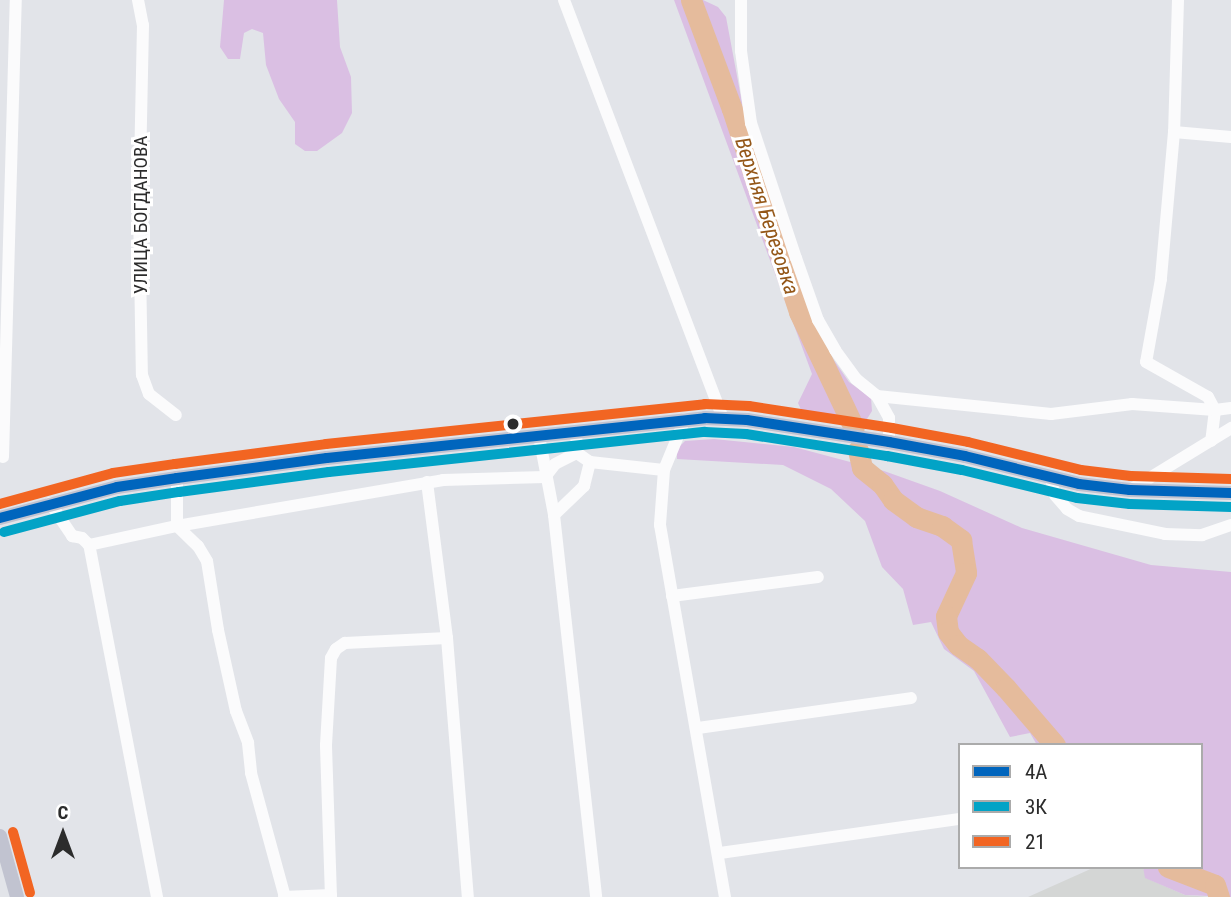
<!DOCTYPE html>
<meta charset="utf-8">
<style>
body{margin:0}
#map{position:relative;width:1231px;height:897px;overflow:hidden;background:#e2e4e9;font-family:"Roboto Condensed",sans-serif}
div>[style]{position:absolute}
.industrial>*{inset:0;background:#d4d6d5}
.green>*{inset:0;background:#dabfe3}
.river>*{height:21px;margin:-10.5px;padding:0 10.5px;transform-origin:10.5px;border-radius:10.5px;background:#e5bb9c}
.minor>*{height:12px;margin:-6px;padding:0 6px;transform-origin:6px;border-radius:6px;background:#fbfbfc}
.major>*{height:14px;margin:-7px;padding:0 7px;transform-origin:7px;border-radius:7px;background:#c1c3d0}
.bus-1>*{height:10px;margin:-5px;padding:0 5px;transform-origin:5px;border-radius:5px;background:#0065bd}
.bus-2>*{height:10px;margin:-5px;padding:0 5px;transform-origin:5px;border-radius:5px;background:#02a3c6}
.bus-3>*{height:10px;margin:-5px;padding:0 5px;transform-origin:5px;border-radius:5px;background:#f26522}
.dots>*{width:19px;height:19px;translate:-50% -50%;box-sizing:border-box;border:4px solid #fff;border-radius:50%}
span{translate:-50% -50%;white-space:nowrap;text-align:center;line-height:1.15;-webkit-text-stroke:6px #fff;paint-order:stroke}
.street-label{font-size:19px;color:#2c2c2c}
.water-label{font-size:21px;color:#945718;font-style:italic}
.legend{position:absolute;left:958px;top:743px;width:245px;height:126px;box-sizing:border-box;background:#fff;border:2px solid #ababab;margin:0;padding:9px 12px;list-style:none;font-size:21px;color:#2c2c2c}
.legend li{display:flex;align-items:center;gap:14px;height:35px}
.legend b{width:35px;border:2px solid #ababab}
.north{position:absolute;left:28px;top:799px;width:70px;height:70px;-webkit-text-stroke:5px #fff;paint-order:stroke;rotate:0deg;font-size:19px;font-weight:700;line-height:28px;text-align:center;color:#2c2c2c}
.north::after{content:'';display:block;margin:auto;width:24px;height:32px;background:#2c2c2c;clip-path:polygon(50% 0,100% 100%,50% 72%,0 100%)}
</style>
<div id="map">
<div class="industrial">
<i style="clip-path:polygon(1095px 867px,1143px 867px,1146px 878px,1185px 895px,1210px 897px,1028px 897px)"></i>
</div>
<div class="green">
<i style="clip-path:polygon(224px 0,337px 0,340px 47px,351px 77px,352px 113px,342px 133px,317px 151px,305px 151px,295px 144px,295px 122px,279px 99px,266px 65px,263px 33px,252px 29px,244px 33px,240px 59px,228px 59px,220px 47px)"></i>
<i style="clip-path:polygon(674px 0,703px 0,718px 7px,726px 17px,746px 124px,806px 314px,817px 336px,849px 382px,871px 398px,872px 411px,867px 419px,855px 423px,802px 412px,798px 403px,812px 374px)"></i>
<i style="clip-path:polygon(714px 439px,794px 447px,884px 471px,940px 491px,1022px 528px,1151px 565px,1231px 572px,1231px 897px,1185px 895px,1145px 878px,1143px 867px,1201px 867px,1201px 745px,1037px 745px,1030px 733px,1010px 737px,974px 671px,944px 649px,931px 622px,913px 625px,903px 589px,882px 567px,865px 521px,831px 489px,783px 465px,677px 459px,677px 449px,685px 441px)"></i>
</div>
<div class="river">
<i style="left:691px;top:0;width:116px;rotate:69.4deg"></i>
<i style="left:732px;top:109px;width:214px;rotate:71.7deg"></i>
<i style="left:799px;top:312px;width:128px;rotate:64.6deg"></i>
<i style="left:858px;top:450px;width:18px;rotate:77deg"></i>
<i style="left:862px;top:468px;width:26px;rotate:39deg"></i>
<i style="left:882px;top:484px;width:19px;rotate:55deg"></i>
<i style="left:893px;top:500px;width:29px;rotate:36deg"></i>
<i style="left:916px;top:517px;width:28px;rotate:19deg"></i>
<i style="left:942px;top:526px;width:24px;rotate:36deg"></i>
<i style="left:961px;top:540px;width:33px;rotate:81deg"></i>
<i style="left:966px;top:573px;width:47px;rotate:114.9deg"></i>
<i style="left:946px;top:616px;width:16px;rotate:83deg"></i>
<i style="left:948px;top:632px;width:16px;rotate:52deg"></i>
<i style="left:958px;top:645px;width:24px;rotate:35deg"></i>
<i style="left:978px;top:659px;width:40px;rotate:46deg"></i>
<i style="left:1006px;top:688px;width:75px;rotate:49.3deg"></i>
<i style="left:1168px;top:867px;width:50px;rotate:21deg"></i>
<i style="left:1215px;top:885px;width:13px;rotate:72deg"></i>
</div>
<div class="minor">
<i style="left:138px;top:0;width:25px;rotate:79deg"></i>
<i style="left:143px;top:25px;width:184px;rotate:91.2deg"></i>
<i style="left:139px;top:209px;width:166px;rotate:89deg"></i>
<i style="left:142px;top:375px;width:20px;rotate:70deg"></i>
<i style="left:149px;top:394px;width:34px;rotate:38deg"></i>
<i style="left:564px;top:0;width:448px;rotate:69.2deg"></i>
<i style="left:741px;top:0;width:51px;rotate:90deg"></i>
<i style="left:741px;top:51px;width:73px;rotate:82.1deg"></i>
<i style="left:751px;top:123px;width:142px;rotate:71.6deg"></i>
<i style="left:796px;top:258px;width:66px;rotate:70.5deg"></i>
<i style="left:818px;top:320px;width:34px;rotate:60deg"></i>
<i style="left:835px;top:350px;width:36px;rotate:54deg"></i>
<i style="left:856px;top:379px;width:27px;rotate:39deg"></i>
<i style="left:877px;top:396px;width:25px;rotate:61deg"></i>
<i style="left:889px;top:418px;width:24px;rotate:90deg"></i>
<i style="left:1178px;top:0;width:132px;rotate:91.7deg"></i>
<i style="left:1174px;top:132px;width:57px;rotate:5deg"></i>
<i style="left:1174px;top:132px;width:148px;rotate:95.1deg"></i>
<i style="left:1161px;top:279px;width:84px;rotate:100.2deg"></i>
<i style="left:1146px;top:362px;width:71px;rotate:29.4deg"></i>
<i style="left:1208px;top:397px;width:15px;rotate:62deg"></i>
<i style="left:1215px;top:410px;width:31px;rotate:97deg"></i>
<i style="left:877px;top:396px;width:175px;rotate:5.9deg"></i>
<i style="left:1051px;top:414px;width:82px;rotate:-7deg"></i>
<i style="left:1132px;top:404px;width:83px;rotate:4.1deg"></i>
<i style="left:1215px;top:410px;width:16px;rotate:-7deg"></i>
<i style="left:685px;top:419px;width:55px;rotate:112.4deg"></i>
<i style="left:664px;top:470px;width:55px;rotate:94.2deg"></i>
<i style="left:660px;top:525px;width:378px;rotate:80.1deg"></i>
<i style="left:576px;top:432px;width:21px;rotate:87deg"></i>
<i style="left:577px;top:453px;width:16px;rotate:35deg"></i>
<i style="left:590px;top:462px;width:74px;rotate:6.2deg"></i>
<i style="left:539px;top:436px;width:80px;rotate:79.2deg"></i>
<i style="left:554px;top:515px;width:384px;rotate:83.7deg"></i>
<i style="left:3px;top:457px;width:457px;rotate:-88.4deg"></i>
<i style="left:177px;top:478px;width:48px;rotate:90deg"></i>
<i style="left:177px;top:526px;width:270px;rotate:-9.8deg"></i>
<i style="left:443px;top:480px;width:102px;rotate:-1.7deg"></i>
<i style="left:545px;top:477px;width:16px;rotate:-52deg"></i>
<i style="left:555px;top:464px;width:25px;rotate:-27deg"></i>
<i style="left:1051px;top:479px;width:16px;rotate:76deg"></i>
<i style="left:1055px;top:495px;width:18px;rotate:49deg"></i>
<i style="left:1067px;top:509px;width:14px;rotate:30deg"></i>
<i style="left:1079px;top:516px;width:88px;rotate:11.8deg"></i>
<i style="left:1165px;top:534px;width:37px;rotate:2deg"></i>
<i style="left:1202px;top:535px;width:31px;rotate:-19deg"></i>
<i style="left:427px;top:482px;width:157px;rotate:82.7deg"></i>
<i style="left:447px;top:638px;width:260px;rotate:85.4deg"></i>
<i style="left:1130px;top:490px;width:119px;rotate:-31.5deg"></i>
<i style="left:50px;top:503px;width:40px;rotate:56deg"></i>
<i style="left:72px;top:536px;width:10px;rotate:11deg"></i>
<i style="left:82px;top:538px;width:10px;rotate:45deg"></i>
<i style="left:554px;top:515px;width:42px;rotate:-44deg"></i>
<i style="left:584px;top:486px;width:25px;rotate:-76deg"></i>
<i style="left:672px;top:596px;width:147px;rotate:-7.4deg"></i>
<i style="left:698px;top:728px;width:215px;rotate:-8deg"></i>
<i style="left:720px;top:853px;width:242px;rotate:-8.1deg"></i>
<i style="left:157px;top:897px;width:359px;rotate:-100.9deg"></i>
<i style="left:89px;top:545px;width:90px;rotate:-12.2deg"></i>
<i style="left:177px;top:526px;width:29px;rotate:44deg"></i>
<i style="left:198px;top:546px;width:17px;rotate:59deg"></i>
<i style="left:207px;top:561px;width:70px;rotate:80.9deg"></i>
<i style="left:218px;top:630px;width:83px;rotate:77.5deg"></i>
<i style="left:236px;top:711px;width:34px;rotate:69deg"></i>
<i style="left:248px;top:743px;width:30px;rotate:84deg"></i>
<i style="left:251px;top:773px;width:129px;rotate:74.7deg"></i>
<i style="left:284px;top:897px;width:47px;rotate:-2.4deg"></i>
<i style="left:331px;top:897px;width:152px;rotate:-91.9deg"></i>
<i style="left:326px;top:745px;width:87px;rotate:-86.7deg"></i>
<i style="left:331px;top:658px;width:10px;rotate:-61deg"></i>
<i style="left:336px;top:649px;width:11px;rotate:-34deg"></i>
<i style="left:345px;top:643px;width:102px;rotate:-2.8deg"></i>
</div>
<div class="major">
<i style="left:0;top:518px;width:121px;rotate:-14.8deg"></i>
<i style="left:117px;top:487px;width:61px;rotate:-8.5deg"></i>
<i style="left:177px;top:478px;width:151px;rotate:-7.6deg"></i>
<i style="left:327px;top:458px;width:380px;rotate:-6deg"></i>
<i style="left:705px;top:418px;width:42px;rotate:2.7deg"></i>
<i style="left:747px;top:420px;width:144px;rotate:8.8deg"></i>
<i style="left:889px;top:442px;width:77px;rotate:10.4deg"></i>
<i style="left:965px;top:456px;width:117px;rotate:13.8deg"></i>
<i style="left:1079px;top:484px;width:51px;rotate:6.7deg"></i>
<i style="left:1130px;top:490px;width:101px;rotate:1.7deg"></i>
<i style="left:0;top:836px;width:63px;rotate:74.4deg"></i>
</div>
<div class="bus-1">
<i style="left:0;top:518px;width:121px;rotate:-14.8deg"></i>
<i style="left:117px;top:487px;width:61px;rotate:-8.5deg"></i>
<i style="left:177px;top:478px;width:151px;rotate:-7.6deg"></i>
<i style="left:327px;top:458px;width:380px;rotate:-6deg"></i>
<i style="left:705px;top:418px;width:42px;rotate:2.7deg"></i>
<i style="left:747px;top:420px;width:144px;rotate:8.8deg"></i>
<i style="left:889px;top:442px;width:77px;rotate:10.4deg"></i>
<i style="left:965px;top:456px;width:117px;rotate:13.8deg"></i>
<i style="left:1079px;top:484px;width:51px;rotate:6.7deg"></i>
<i style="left:1130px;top:490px;width:101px;rotate:1.7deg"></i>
</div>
<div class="bus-2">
<i style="left:4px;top:532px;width:120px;rotate:-15deg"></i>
<i style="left:120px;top:501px;width:60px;rotate:-8.7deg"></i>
<i style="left:179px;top:492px;width:151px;rotate:-7.6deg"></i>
<i style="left:329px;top:472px;width:378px;rotate:-6.1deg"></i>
<i style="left:705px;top:432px;width:41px;rotate:2.8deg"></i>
<i style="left:746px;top:434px;width:143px;rotate:8.9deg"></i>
<i style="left:887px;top:456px;width:76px;rotate:10.6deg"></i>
<i style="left:962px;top:470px;width:118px;rotate:13.7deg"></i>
<i style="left:1077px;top:498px;width:53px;rotate:6.5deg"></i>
<i style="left:1130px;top:504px;width:101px;rotate:1.7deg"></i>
</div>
<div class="bus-3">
<i style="left:0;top:504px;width:117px;rotate:-15.3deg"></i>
<i style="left:113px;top:473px;width:63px;rotate:-8.3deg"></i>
<i style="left:175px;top:464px;width:152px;rotate:-7.5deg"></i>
<i style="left:326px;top:444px;width:381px;rotate:-6deg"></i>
<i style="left:705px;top:404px;width:44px;rotate:2.6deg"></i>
<i style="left:749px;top:406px;width:145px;rotate:8.7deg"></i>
<i style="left:892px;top:428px;width:77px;rotate:10.4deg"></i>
<i style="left:968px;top:442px;width:116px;rotate:13.9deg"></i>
<i style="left:1081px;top:470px;width:50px;rotate:6.8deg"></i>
<i style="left:1131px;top:476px;width:100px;rotate:1.7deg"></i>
<i style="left:13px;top:832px;width:63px;rotate:74.4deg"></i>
</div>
<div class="dots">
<i style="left:513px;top:424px;background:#2c2c2c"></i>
</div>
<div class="street-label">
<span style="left:141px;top:215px;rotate:-90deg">УЛИЦА БОГДАНОВА</span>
</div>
<div class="water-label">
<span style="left:767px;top:216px;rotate:72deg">Верхняя Березовка</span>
</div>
<ul class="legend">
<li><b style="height:9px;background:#0065bd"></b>4А</li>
<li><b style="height:9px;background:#02a3c6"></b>3К</li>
<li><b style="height:9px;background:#f26522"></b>21</li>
</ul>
<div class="north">С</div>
</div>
